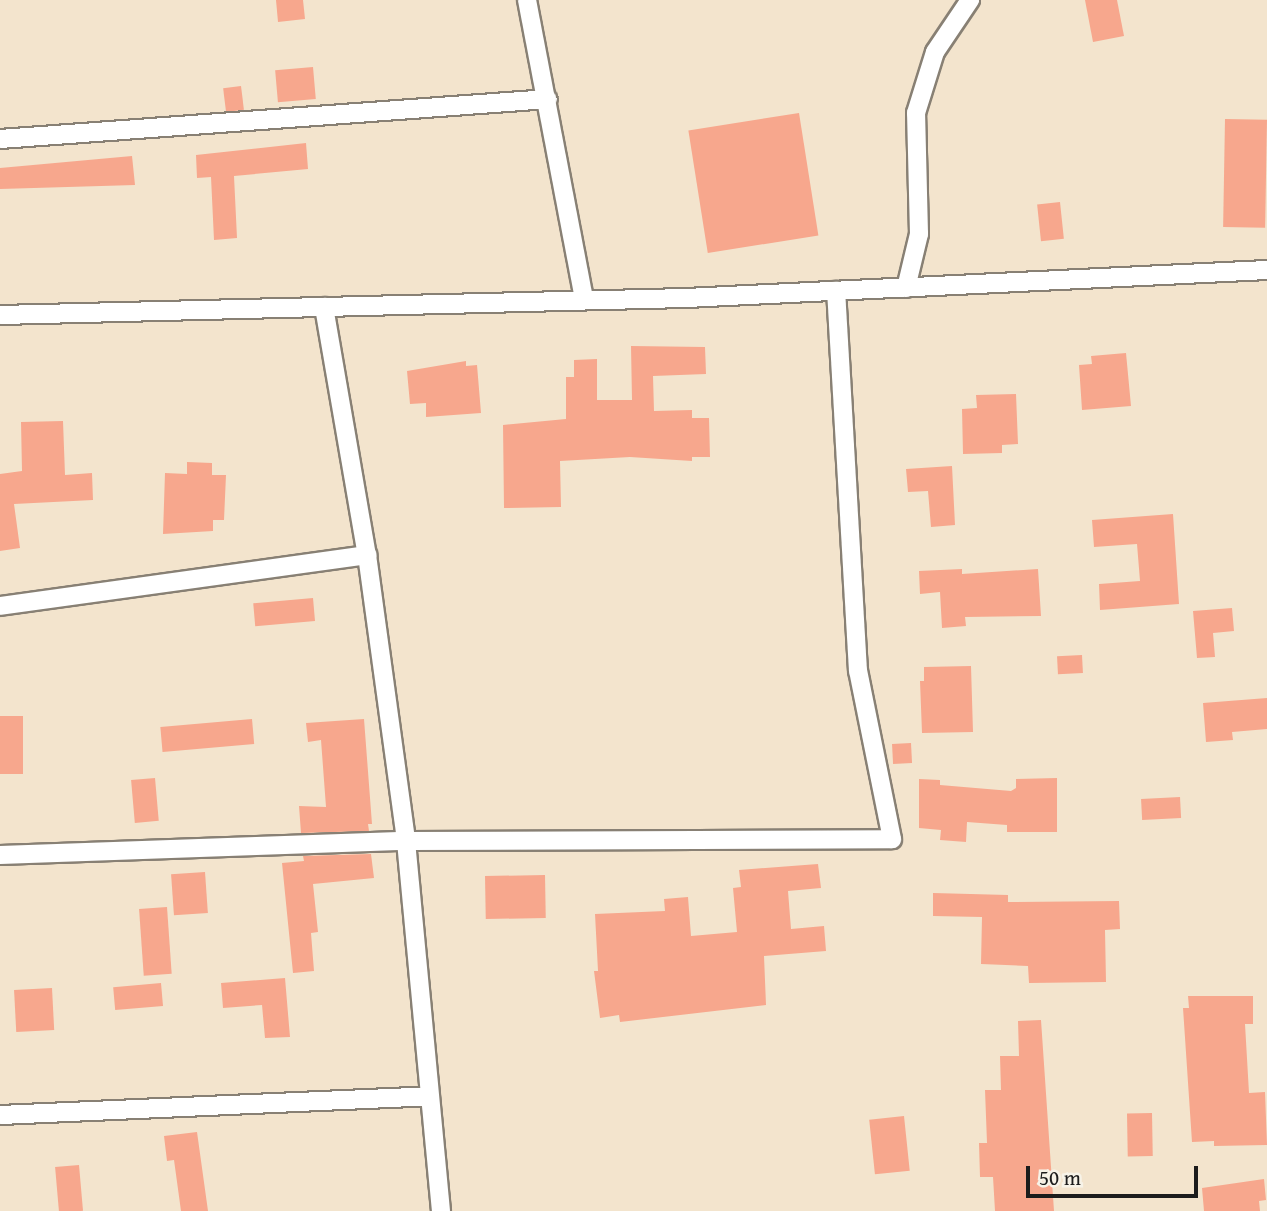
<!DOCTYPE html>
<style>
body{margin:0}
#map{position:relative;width:1267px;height:1211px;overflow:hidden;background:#f3e4cd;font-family:"Gentium Book Plus",serif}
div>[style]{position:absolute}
.building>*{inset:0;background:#f7a78d;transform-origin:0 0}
.roads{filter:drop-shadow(2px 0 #888074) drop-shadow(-2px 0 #888074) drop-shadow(0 2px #888074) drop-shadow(0 -2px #888074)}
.minor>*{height:18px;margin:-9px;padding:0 9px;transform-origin:9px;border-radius:9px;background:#fff}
span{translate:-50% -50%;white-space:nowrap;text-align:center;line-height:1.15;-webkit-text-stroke:7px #f7f3e8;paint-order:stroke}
.scale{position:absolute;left:1026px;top:1166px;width:172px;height:32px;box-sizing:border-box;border:4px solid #1c1c1c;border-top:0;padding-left:9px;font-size:21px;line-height:24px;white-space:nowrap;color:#1c1c1c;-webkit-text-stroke:5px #f7f3e8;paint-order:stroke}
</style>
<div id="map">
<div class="building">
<i style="clip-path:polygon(276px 0,303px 0,305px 19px,278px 22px)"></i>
<i style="clip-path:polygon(1085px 0,1117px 0,1124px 36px,1093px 42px)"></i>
<i style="left:313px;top:67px;width:32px;height:38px;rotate:85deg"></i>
<i style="left:241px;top:86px;width:24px;height:18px;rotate:83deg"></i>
<i style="left:799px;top:113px;width:124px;height:112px;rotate:81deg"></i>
<i style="left:1225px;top:119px;width:42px;height:108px;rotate:1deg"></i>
<i style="clip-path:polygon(306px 143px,308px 169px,234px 176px,237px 238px,214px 240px,211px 177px,197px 178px,196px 155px)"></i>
<i style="clip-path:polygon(132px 156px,135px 185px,0 189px,0 168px)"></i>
<i style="left:1060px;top:202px;width:37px;height:23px;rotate:84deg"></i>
<i style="clip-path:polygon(631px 346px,705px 347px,706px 374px,653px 376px,654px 411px,692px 410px,692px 418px,709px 418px,710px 457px,692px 457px,692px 461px,630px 457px,560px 461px,561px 507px,504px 508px,503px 425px,566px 419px,566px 377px,574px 377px,574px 360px,597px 359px,597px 400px,632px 400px)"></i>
<i style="clip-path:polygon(1126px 353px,1131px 406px,1082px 410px,1079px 365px,1092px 364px,1091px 356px)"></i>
<i style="clip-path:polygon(466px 361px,466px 366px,477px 365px,481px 413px,426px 417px,426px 403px,410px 404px,407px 371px)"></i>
<i style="clip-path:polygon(1016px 394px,1018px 444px,1002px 445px,1002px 453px,963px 454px,962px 409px,977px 408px,976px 395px)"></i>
<i style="clip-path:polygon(63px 421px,65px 475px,92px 473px,93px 500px,14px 504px,20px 548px,0 551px,0 474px,22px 471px,21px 422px)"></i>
<i style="clip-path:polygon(187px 462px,212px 463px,212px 475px,226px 475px,224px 520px,213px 520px,213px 531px,163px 534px,165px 473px,187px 474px)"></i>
<i style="clip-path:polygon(952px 466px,955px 525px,931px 527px,928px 491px,908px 492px,906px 469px)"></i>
<i style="clip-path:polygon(1173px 514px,1179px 604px,1100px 610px,1099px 584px,1140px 581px,1137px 544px,1094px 547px,1092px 520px)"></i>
<i style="clip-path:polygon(962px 569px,962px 574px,1038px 569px,1041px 616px,965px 617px,966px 626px,942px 628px,940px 592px,920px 594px,919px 571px)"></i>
<i style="left:313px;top:598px;width:23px;height:60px;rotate:85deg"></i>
<i style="clip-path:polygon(1232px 608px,1234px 631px,1213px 633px,1215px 657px,1197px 658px,1193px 611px)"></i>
<i style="left:1082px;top:655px;width:18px;height:25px;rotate:87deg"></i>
<i style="clip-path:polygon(971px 666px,973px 732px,922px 733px,920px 681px,924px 681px,924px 667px)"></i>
<i style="clip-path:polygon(1267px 698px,1267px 729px,1232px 732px,1233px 740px,1206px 742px,1203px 703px)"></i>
<i style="left:0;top:716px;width:23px;height:58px"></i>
<i style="left:252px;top:719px;width:25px;height:92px;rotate:85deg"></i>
<i style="clip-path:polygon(364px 719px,372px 824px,368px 824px,369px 831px,301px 833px,299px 806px,326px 807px,321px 740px,308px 742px,306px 723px)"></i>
<i style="left:911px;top:743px;width:20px;height:19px;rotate:87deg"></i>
<i style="left:155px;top:778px;width:43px;height:24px;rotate:85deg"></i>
<i style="clip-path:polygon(1057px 778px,1057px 832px,1007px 832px,1007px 825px,967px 822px,966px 842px,940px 840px,941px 830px,919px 828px,919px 779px,940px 780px,940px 785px,1011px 791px,1016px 788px,1016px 779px)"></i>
<i style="left:1180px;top:797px;width:21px;height:39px;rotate:87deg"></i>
<i style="clip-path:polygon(371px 854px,374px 878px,313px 884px,318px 932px,311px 933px,314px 971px,293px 973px,282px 863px,304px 861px,303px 856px)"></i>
<i style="clip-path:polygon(818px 864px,821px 888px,788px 891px,791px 929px,824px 926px,826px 951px,764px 956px,766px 1005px,620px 1022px,619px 1015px,600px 1018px,594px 971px,598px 971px,595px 914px,665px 911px,664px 899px,688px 897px,691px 936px,737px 932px,733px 888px,741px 887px,739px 870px)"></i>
<i style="left:205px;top:872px;width:41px;height:34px;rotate:86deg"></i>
<i style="left:545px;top:875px;width:43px;height:60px;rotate:89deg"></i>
<i style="clip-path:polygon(933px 893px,1008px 895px,1008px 902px,1119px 901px,1120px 929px,1105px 930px,1106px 982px,1029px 983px,1028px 966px,981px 964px,982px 917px,933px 916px)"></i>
<i style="left:167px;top:907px;width:67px;height:28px;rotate:86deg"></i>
<i style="clip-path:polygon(285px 978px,290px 1037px,265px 1038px,262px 1005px,223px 1008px,221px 983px)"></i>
<i style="left:161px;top:983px;width:23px;height:48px;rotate:85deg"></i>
<i style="left:52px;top:988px;width:42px;height:38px;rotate:87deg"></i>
<i style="clip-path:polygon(1188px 996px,1253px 996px,1253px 1024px,1245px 1024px,1249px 1093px,1265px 1092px,1267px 1145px,1214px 1146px,1214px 1141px,1192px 1142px,1183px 1008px,1189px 1008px)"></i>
<i style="clip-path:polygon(1041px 1020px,1054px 1211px,995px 1211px,993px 1177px,980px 1177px,979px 1143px,987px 1143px,985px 1090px,1001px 1090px,1000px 1056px,1019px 1056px,1018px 1021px)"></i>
<i style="left:1152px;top:1113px;width:43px;height:25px;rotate:89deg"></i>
<i style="left:904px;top:1116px;width:55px;height:35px;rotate:84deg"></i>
<i style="clip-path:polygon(197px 1132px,208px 1211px,181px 1211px,174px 1160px,167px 1161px,164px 1136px)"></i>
<i style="left:79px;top:1165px;width:46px;height:24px;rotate:85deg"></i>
<i style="clip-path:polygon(1264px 1179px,1266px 1200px,1259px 1201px,1260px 1211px,1204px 1211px,1202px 1188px)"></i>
</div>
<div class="roads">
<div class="minor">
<i style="left:527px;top:0;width:303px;rotate:79.2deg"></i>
<i style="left:0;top:139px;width:549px;rotate:-4.17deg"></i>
<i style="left:906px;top:288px;width:56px;rotate:-76.5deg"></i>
<i style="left:919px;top:234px;width:121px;rotate:-91.4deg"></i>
<i style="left:916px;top:113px;width:64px;rotate:-72.7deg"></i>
<i style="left:935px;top:52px;width:63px;rotate:-56.1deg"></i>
<i style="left:324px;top:307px;width:252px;rotate:80.2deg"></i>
<i style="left:367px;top:555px;width:289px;rotate:82.2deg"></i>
<i style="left:406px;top:841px;width:372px;rotate:84.6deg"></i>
<i style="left:0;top:315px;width:686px;rotate:-1.42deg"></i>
<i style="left:686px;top:298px;width:582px;rotate:-2.76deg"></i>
<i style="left:0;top:606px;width:371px;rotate:-7.9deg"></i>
<i style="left:0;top:855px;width:406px;rotate:-2deg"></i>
<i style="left:406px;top:841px;width:486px;rotate:-0.2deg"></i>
<i style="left:892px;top:839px;width:171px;rotate:-101.4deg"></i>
<i style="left:858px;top:671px;width:381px;rotate:-93.3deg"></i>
<i style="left:0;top:1115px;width:430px;rotate:-2.5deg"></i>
</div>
</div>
<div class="scale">50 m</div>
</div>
